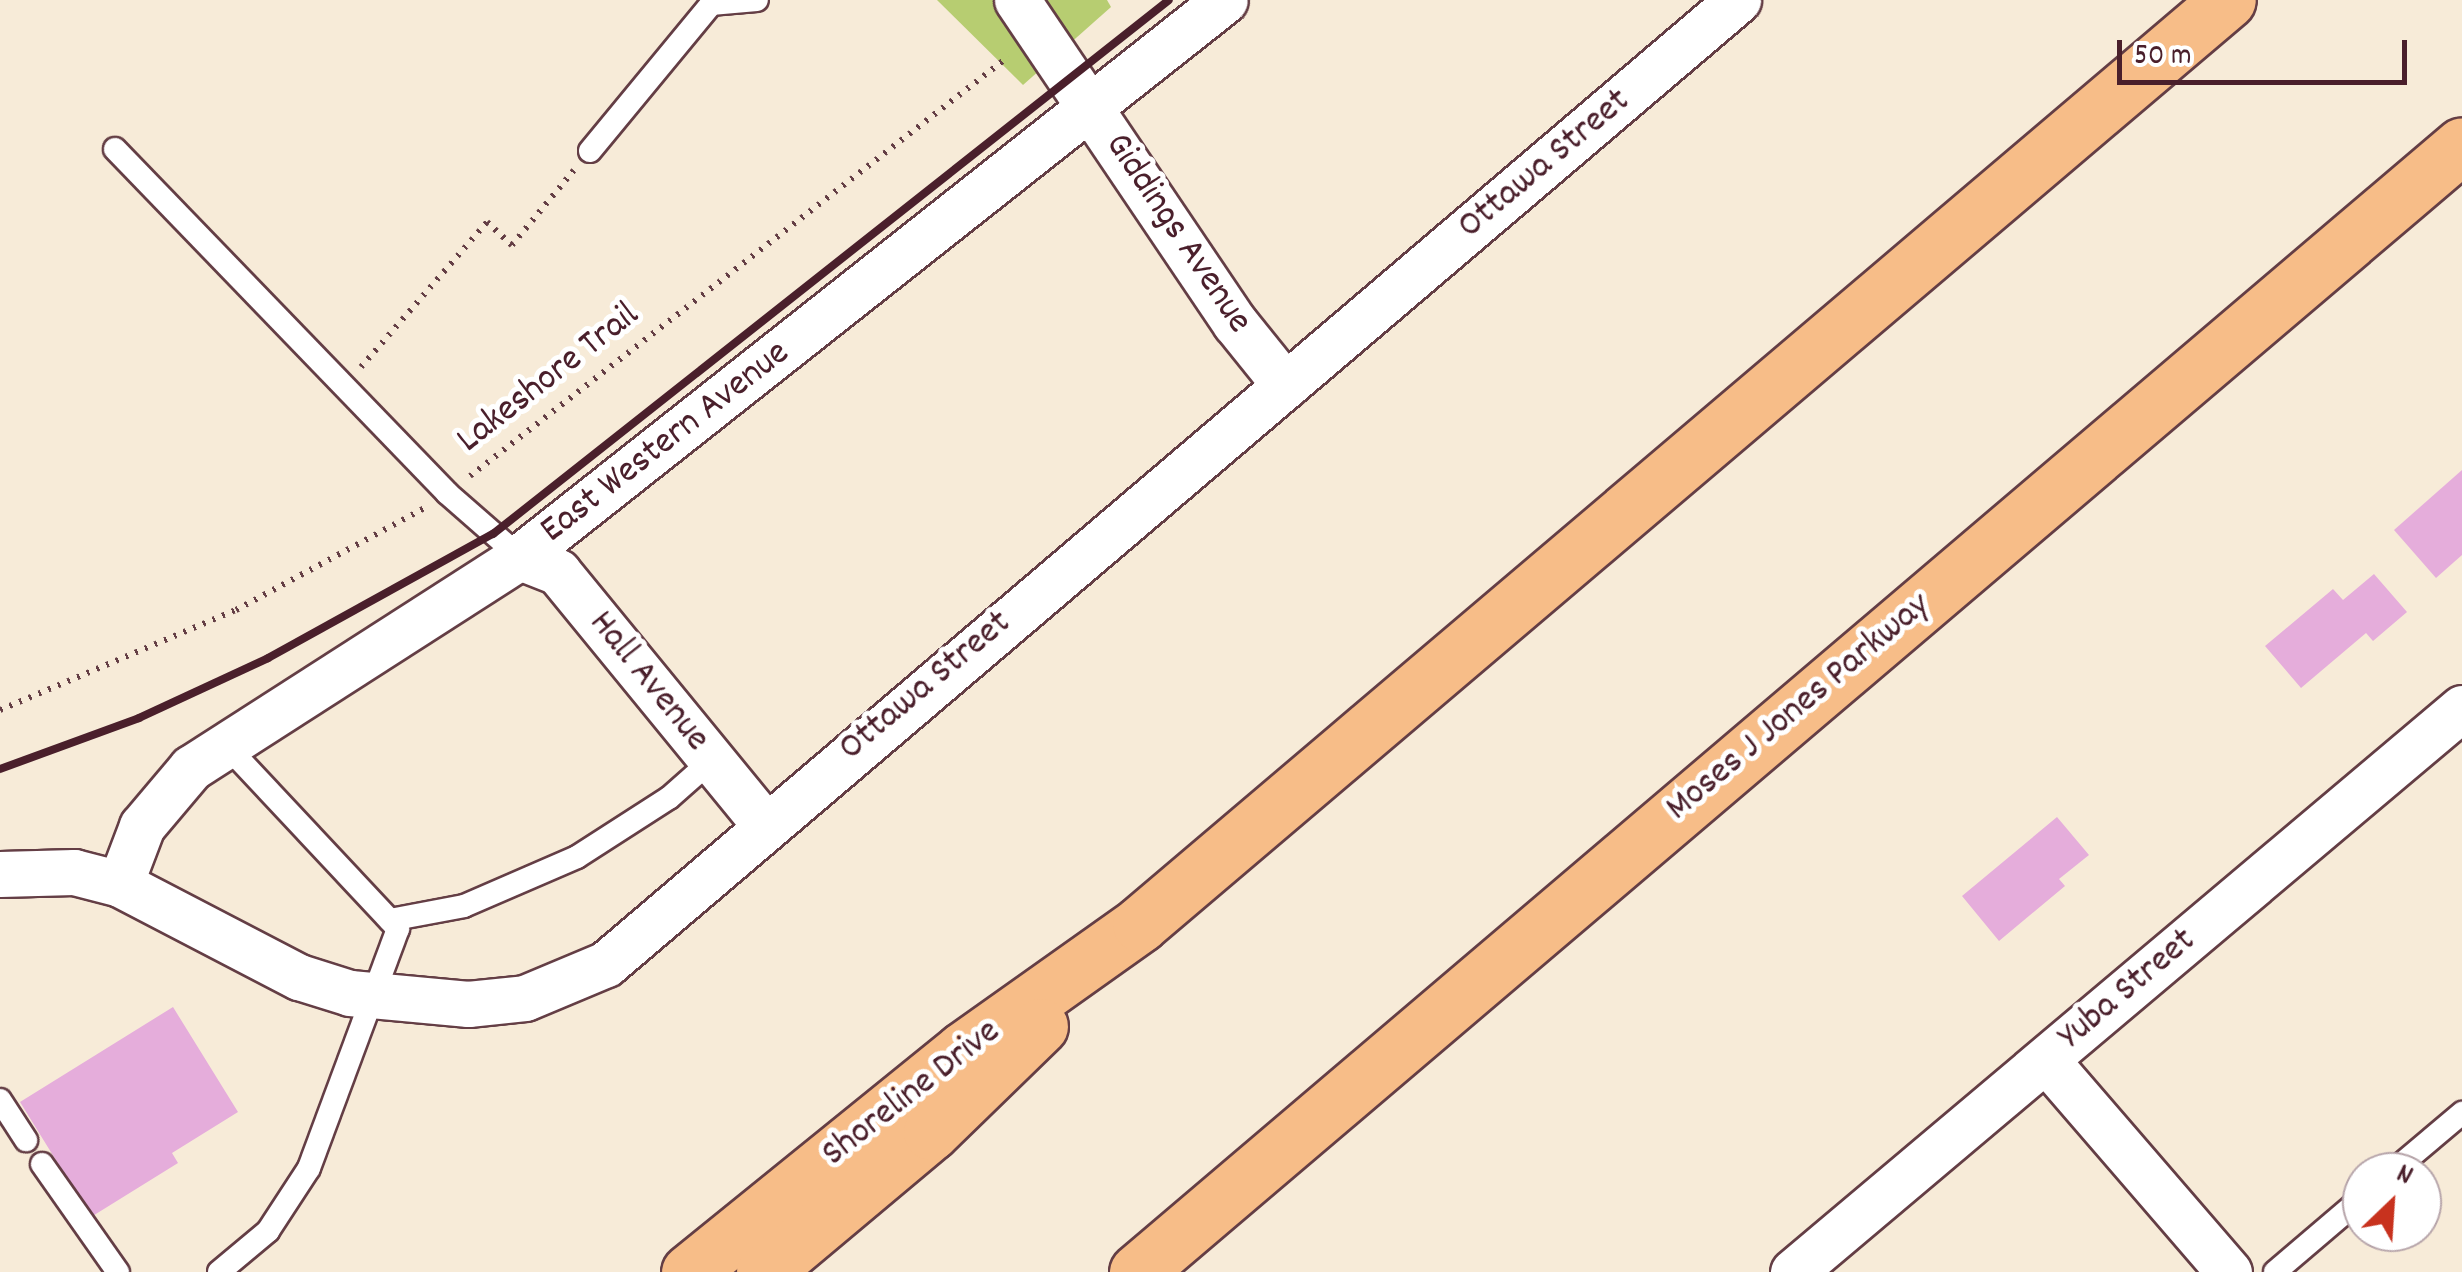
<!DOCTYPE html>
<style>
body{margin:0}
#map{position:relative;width:2462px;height:1272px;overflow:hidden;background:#f7ebd8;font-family:Dekko,sans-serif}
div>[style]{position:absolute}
.green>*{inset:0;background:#b7cd71}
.building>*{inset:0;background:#e5addb}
.path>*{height:6px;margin-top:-3px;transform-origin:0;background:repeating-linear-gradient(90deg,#643e45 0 2.5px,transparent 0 10.5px)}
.roads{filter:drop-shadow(2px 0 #643e45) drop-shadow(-2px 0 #643e45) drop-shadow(0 2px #643e45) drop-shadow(0 -2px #643e45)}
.service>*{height:22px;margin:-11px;padding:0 11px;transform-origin:11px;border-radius:11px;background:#fff}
.minor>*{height:45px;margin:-22.5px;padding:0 22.5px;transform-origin:22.5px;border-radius:22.5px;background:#fff}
.trunk>*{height:55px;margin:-27.5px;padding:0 27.5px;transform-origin:27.5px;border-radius:27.5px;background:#f7bd88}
.rail>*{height:8px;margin:-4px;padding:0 4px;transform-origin:4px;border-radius:4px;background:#4a1f2b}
span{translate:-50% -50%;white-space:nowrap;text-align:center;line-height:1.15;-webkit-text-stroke:10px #fff;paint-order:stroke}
.street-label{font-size:38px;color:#4a1f2b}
.north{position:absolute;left:2342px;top:1152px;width:100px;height:100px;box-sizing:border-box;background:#fff;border:2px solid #b7a5aa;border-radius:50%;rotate:25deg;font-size:28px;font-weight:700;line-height:40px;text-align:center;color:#4a1f2b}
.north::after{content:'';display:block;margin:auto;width:35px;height:45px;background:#c8321e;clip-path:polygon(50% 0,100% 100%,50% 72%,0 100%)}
.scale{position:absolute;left:2117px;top:40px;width:290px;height:45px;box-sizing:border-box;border:5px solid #4a1f2b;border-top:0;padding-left:12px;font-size:30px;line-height:35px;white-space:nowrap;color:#4a1f2b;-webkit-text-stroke:8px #fff;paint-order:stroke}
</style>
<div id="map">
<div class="green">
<i style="clip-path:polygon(937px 0,1107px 0,1111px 7px,1023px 85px)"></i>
</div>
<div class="building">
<i style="clip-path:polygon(2462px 470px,2462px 555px,2436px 578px,2394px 530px)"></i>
<i style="clip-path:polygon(2374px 574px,2407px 612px,2373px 641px,2366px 633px,2301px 688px,2265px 646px,2333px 589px,2343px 600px)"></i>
<i style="clip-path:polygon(2057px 817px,2089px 855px,2059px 879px,2065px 886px,1999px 941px,1962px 896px)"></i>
<i style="clip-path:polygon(173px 1007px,238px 1112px,172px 1153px,178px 1163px,91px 1217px,20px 1102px)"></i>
</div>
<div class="path">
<i style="left:361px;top:367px;width:192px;rotate:-49deg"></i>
<i style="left:487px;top:222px;width:34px;rotate:43deg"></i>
<i style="left:512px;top:245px;width:97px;rotate:-50.4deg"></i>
<i style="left:470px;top:476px;width:682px;rotate:-37.91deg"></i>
<i style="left:0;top:710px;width:256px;rotate:-23deg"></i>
<i style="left:236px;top:610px;width:213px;rotate:-28.4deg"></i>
</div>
<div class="roads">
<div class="service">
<i style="left:115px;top:149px;width:478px;rotate:46deg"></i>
<i style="left:447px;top:493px;width:97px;rotate:41.2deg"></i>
<i style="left:590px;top:151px;width:190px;rotate:-50.5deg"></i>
<i style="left:711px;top:4px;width:46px;rotate:-5deg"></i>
<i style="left:390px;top:920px;width:75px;rotate:-10.7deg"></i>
<i style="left:464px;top:906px;width:123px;rotate:-23.4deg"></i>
<i style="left:577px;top:857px;width:109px;rotate:-32.7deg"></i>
<i style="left:669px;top:798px;width:57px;rotate:-41.5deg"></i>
<i style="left:0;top:1100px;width:48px;rotate:57deg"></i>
<i style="left:42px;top:1164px;width:132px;rotate:54.9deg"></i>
<i style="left:2392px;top:1172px;width:92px;rotate:-40.1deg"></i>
<i style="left:219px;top:1272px;width:64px;rotate:-39.9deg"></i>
<i style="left:268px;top:1231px;width:75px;rotate:-56.9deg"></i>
<i style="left:309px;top:1168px;width:255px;rotate:-69.6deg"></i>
<i style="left:398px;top:929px;width:252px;rotate:-133.1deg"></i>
<i style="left:2275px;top:1272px;width:114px;rotate:-40.4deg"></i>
</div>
<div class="minor">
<i style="left:1017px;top:0;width:390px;rotate:56deg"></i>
<i style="left:1235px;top:323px;width:80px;rotate:51.1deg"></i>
<i style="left:520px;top:557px;width:41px;rotate:21.5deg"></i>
<i style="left:558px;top:572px;width:325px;rotate:50.7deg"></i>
<i style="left:0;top:874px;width:74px;rotate:-1.5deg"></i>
<i style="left:74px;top:872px;width:48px;rotate:14.6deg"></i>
<i style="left:120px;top:884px;width:202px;rotate:27.5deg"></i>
<i style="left:299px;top:977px;width:53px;rotate:17.4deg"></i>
<i style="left:350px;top:993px;width:119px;rotate:5.3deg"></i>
<i style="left:468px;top:1004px;width:57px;rotate:-6deg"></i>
<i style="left:525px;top:998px;width:88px;rotate:-22.8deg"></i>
<i style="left:606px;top:964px;width:1487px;rotate:-40.42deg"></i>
<i style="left:120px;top:884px;width:62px;rotate:-69.2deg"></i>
<i style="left:142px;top:826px;width:76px;rotate:-49.8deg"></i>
<i style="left:191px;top:768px;width:391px;rotate:-32.7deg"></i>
<i style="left:520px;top:557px;width:898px;rotate:-38.31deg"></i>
<i style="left:2046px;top:1060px;width:280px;rotate:49.2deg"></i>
<i style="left:1793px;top:1272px;width:875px;rotate:-40.13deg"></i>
</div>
<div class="trunk">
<i style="left:689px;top:1272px;width:353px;rotate:-39deg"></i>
<i style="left:963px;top:1050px;width:217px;rotate:-35.4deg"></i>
<i style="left:1140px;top:924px;width:1427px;rotate:-40.34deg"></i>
<i style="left:764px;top:1272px;width:218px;rotate:-40deg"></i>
<i style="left:931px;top:1132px;width:152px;rotate:-44.2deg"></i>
<i style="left:1137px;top:1272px;width:1739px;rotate:-40.38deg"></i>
</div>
</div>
<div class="rail">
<i style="left:0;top:769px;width:148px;rotate:-20.1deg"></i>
<i style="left:139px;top:718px;width:142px;rotate:-24.9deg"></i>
<i style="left:268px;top:658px;width:257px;rotate:-28.9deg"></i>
<i style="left:493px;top:534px;width:861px;rotate:-38.31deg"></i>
</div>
<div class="street-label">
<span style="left:1545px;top:165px;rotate:-40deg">Ottawa Street</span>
<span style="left:1177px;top:234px;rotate:56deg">Giddings Avenue</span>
<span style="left:549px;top:379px;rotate:-38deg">Lakeshore Trail</span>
<span style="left:666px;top:443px;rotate:-38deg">East Western Avenue</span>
<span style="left:648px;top:682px;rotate:51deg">Hall Avenue</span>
<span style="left:926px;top:687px;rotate:-40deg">Ottawa Street</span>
<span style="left:1799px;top:708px;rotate:-40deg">Moses J Jones Parkway</span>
<span style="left:2128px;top:990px;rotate:-40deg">Yuba Street</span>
<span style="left:912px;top:1094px;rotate:-38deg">Shoreline Drive</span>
</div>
<div class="north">N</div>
<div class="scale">50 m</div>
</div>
